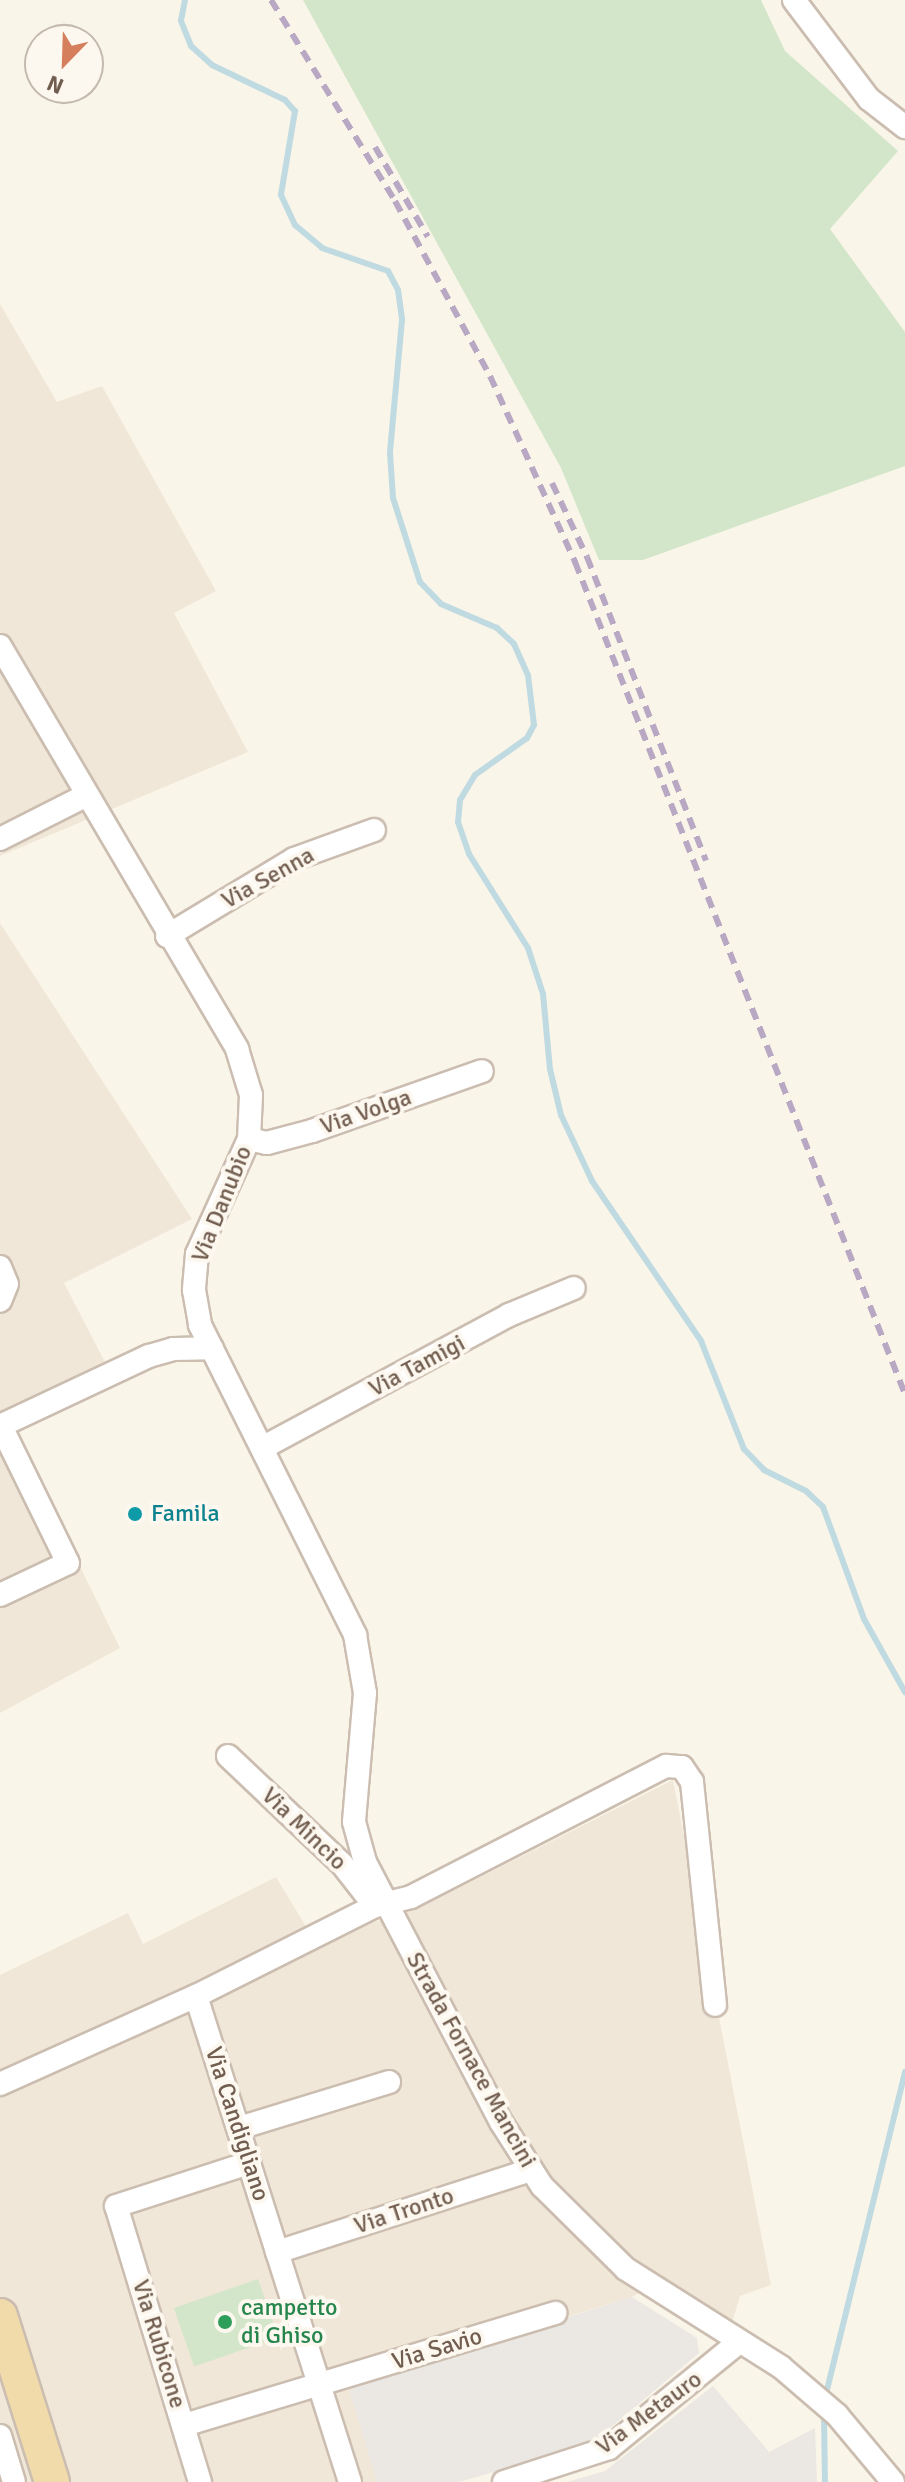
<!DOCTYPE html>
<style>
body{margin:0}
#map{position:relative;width:905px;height:2482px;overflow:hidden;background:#faf5e9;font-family:Signika,sans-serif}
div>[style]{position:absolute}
.residential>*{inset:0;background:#f1e7d8}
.industrial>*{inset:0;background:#ebe7e2}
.green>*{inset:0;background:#d3e6c9;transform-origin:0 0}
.stream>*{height:6px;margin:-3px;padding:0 3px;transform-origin:3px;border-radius:3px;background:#c0dae2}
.roads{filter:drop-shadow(2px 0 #cbbdb0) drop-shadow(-2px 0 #cbbdb0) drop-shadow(0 2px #cbbdb0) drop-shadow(0 -2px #cbbdb0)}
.minor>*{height:22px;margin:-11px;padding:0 11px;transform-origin:11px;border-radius:11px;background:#fff}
.primary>*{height:34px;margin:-17px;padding:0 17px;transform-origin:17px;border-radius:17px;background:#f1dbaa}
.rail>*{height:6px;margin-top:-3px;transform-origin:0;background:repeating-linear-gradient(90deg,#b8a8c3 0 12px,transparent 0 20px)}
.dots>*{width:22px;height:22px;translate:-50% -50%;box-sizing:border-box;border:4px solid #fdf8ef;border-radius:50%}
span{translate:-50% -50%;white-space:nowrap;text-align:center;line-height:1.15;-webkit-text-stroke:8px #fdf8ef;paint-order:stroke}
.street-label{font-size:24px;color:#725e50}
.culture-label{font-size:24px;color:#0d838f}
.left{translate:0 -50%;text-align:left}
.leisure-label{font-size:24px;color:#27864d}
.north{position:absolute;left:24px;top:24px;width:80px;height:80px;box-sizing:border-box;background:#fdf8ef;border:2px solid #c5baaf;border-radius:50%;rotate:203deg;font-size:22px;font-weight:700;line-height:32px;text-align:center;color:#725e50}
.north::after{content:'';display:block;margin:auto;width:28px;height:36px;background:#d57f5d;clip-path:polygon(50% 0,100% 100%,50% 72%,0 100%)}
</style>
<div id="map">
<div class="residential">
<i style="clip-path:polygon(0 304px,57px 402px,102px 386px,216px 591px,174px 613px,248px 752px,0 856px)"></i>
<i style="clip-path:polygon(0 923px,192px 1219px,64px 1283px,107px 1366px,7px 1418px,120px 1648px,0 1713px)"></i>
<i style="clip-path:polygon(673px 1780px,771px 2285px,740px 2296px,732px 2323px,659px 2282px,632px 2297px,563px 2318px,556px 2301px,344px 2369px,377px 2482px,0 2482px,0 1975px,128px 1913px,143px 1944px,276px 1877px,314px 1940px,417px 1909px)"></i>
</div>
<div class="industrial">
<i style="clip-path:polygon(632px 2297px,697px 2338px,699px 2353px,591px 2444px,459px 2482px,377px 2482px,348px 2386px)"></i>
<i style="clip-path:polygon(713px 2386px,769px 2452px,815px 2428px,817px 2482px,567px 2482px,605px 2471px)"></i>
</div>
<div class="green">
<i style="clip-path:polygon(303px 0,761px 0,785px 51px,898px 151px,830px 229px,905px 332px,905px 466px,643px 560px,599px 560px,561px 468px)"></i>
<i style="left:258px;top:2279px;width:62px;height:89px;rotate:71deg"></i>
</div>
<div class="stream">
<i style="left:185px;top:0;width:21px;rotate:101deg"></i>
<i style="left:181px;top:21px;width:27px;rotate:68deg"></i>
<i style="left:191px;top:46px;width:28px;rotate:42deg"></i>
<i style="left:212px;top:65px;width:81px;rotate:25.6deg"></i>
<i style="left:285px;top:100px;width:15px;rotate:48deg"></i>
<i style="left:295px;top:111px;width:85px;rotate:99.5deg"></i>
<i style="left:281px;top:195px;width:33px;rotate:65deg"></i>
<i style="left:295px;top:225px;width:35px;rotate:40deg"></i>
<i style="left:322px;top:248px;width:70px;rotate:19.2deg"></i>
<i style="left:388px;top:271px;width:21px;rotate:62deg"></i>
<i style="left:398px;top:290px;width:30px;rotate:82deg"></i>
<i style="left:402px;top:320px;width:134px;rotate:95.2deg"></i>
<i style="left:390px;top:453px;width:45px;rotate:86.2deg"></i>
<i style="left:393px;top:498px;width:88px;rotate:72.2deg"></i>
<i style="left:420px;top:582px;width:30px;rotate:46deg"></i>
<i style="left:441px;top:604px;width:61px;rotate:23.2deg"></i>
<i style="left:497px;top:628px;width:23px;rotate:43deg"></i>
<i style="left:514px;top:644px;width:34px;rotate:66deg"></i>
<i style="left:528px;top:675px;width:50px;rotate:83.2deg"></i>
<i style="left:534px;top:725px;width:15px;rotate:118deg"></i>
<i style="left:527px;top:738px;width:64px;rotate:144.6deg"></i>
<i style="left:475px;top:775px;width:29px;rotate:121deg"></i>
<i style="left:460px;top:800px;width:22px;rotate:95deg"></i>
<i style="left:458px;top:822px;width:34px;rotate:71deg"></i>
<i style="left:469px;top:854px;width:111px;rotate:57.9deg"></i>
<i style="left:528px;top:948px;width:48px;rotate:71.9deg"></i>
<i style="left:543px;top:994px;width:75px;rotate:84.7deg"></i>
<i style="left:550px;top:1069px;width:47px;rotate:76.6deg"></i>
<i style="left:561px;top:1115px;width:73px;rotate:64.8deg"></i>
<i style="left:592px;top:1181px;width:194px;rotate:55.7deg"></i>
<i style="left:701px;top:1341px;width:116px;rotate:68.3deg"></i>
<i style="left:744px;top:1449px;width:29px;rotate:46deg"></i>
<i style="left:764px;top:1470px;width:47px;rotate:26.6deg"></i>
<i style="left:806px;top:1491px;width:23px;rotate:43deg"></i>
<i style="left:823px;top:1507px;width:119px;rotate:69.9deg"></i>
<i style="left:864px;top:1619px;width:84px;rotate:60.7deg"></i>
<i style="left:825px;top:2398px;width:336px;rotate:-76.2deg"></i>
<i style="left:824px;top:2414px;width:68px;rotate:89.2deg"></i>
</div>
<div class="roads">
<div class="minor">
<i style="left:794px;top:0;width:124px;rotate:52.9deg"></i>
<i style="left:869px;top:99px;width:46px;rotate:37.9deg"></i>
<i style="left:0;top:646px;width:468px;rotate:59.5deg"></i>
<i style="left:237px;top:1049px;width:48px;rotate:73.1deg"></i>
<i style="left:251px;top:1095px;width:44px;rotate:92.6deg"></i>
<i style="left:249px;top:1139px;width:126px;rotate:114.3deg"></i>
<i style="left:197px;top:1254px;width:36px;rotate:95deg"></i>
<i style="left:194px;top:1290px;width:36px;rotate:80deg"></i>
<i style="left:200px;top:1325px;width:347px;rotate:63.4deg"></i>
<i style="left:355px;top:1635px;width:59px;rotate:80.2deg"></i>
<i style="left:365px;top:1693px;width:129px;rotate:94.9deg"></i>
<i style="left:354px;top:1822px;width:41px;rotate:74.6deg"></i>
<i style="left:365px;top:1862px;width:293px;rotate:62.4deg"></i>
<i style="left:501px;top:2122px;width:76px;rotate:57.4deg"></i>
<i style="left:542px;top:2186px;width:118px;rotate:44.7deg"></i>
<i style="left:626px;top:2269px;width:183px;rotate:32.3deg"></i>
<i style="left:781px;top:2367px;width:74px;rotate:40.6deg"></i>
<i style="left:837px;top:2415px;width:87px;rotate:50.1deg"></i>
<i style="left:0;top:839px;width:95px;rotate:-26.8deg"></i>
<i style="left:167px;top:936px;width:149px;rotate:-31.2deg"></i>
<i style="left:294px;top:859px;width:85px;rotate:-19.9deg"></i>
<i style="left:249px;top:1139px;width:18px;rotate:13deg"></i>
<i style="left:267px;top:1143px;width:47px;rotate:-14.9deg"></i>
<i style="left:312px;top:1131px;width:180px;rotate:-19.4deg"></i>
<i style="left:0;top:1267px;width:18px;rotate:68deg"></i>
<i style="left:7px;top:1284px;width:18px;rotate:112deg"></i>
<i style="left:0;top:1426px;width:165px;rotate:-25.2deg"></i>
<i style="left:149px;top:1356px;width:25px;rotate:-16deg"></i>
<i style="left:173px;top:1349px;width:39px;rotate:-1deg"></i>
<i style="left:262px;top:1448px;width:281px;rotate:-28.3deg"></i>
<i style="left:509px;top:1315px;width:70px;rotate:-22.6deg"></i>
<i style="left:0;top:1595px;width:75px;rotate:-25.2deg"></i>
<i style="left:68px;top:1563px;width:153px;rotate:-116.1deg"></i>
<i style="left:228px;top:1756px;width:157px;rotate:43.5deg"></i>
<i style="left:342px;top:1864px;width:52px;rotate:52deg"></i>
<i style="left:196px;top:1996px;width:510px;rotate:72.42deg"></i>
<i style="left:0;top:2084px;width:215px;rotate:-24.2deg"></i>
<i style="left:196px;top:1996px;width:200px;rotate:-26.7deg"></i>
<i style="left:375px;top:1906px;width:37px;rotate:-14deg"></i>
<i style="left:411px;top:1897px;width:287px;rotate:-27.2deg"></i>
<i style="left:666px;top:1766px;width:16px;rotate:4deg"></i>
<i style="left:682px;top:1767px;width:18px;rotate:56deg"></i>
<i style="left:692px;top:1782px;width:224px;rotate:84.1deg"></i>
<i style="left:239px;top:2128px;width:157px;rotate:-17deg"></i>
<i style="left:277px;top:2252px;width:267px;rotate:-17.9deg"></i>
<i style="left:184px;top:2425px;width:388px;rotate:-16.8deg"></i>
<i style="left:0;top:2436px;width:48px;rotate:73.1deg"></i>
<i style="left:200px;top:2482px;width:288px;rotate:-106.9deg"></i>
<i style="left:116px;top:2206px;width:140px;rotate:-17.9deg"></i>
<i style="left:504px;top:2482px;width:110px;rotate:-17.9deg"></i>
<i style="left:609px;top:2448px;width:168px;rotate:-39.2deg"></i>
</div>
<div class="primary">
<i style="left:0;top:2316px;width:174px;rotate:72.6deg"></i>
</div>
</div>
<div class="rail">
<i style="left:271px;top:0;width:236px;rotate:58.3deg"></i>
<i style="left:395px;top:201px;width:199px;rotate:61.5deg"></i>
<i style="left:490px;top:376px;width:205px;rotate:65.4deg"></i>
<i style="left:575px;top:562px;width:895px;rotate:68.37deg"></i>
<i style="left:375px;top:147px;width:104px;rotate:59.5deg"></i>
<i style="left:552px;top:483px;width:82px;rotate:64.7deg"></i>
<i style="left:587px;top:557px;width:326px;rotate:68.6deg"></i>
</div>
<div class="dots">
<i style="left:135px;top:1514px;background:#0f9aa8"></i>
<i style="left:225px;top:2322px;background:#2e9e5b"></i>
</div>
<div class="street-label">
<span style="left:268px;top:878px;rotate:-29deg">Via Senna</span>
<span style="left:366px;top:1112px;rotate:-19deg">Via Volga</span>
<span style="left:222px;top:1204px;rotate:-68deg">Via Danubio</span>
<span style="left:417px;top:1366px;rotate:-28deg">Via Tamigi</span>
<span style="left:304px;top:1829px;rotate:44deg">Via Mincio</span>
<span style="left:471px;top:2060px;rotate:61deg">Strada Fornace Mancini</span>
<span style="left:237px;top:2124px;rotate:72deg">Via Candigliano</span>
<span style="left:404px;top:2211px;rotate:-18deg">Via Tronto</span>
<span style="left:159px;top:2344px;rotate:73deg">Via Rubicone</span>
<span style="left:437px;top:2349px;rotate:-17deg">Via Savio</span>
<span style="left:649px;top:2413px;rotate:-36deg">Via Metauro</span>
</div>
<div class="culture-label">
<span class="left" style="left:151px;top:1514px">Famila</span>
</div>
<div class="leisure-label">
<span class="left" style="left:241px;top:2322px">campetto<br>di Ghiso</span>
</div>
<div class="north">N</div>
</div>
